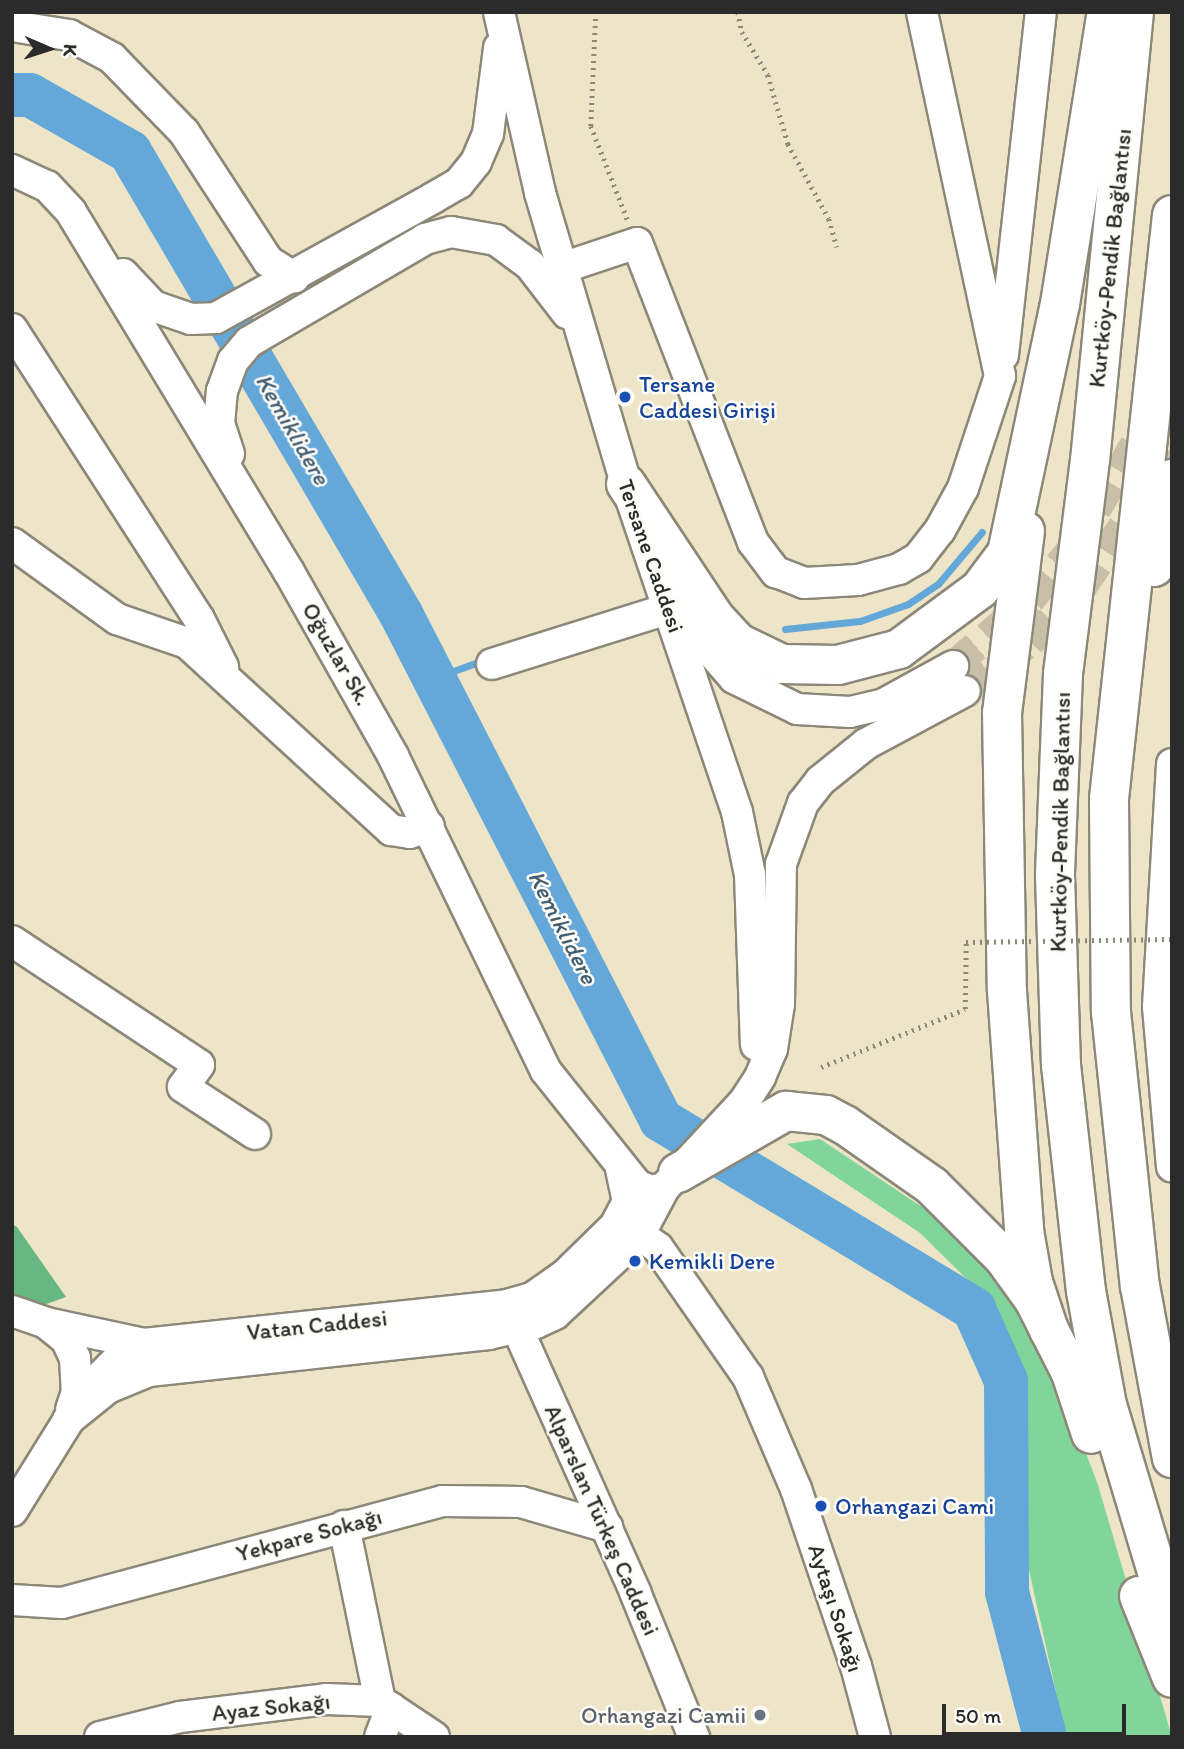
<!DOCTYPE html>
<meta charset="utf-8">
<style>
body{margin:0}
#map{position:relative;width:1184px;height:1749px;overflow:hidden;background:#eee4c7;font-family:Itim,sans-serif}
div>[style]{position:absolute}
.green>*{inset:0;background:#80d69a}
.forest>*{inset:0;background:#68b782}
.stream>*{height:7px;margin:-3.5px;padding:0 3.5px;transform-origin:3.5px;border-radius:3.5px;background:#63a8d8}
.river>*{height:44px;margin:-22px;padding:0 22px;transform-origin:22px;border-radius:22px;background:#63a8d8}
.minor-tunnel>*{height:30px;margin-top:-15px;transform-origin:0;background:repeating-linear-gradient(90deg,#c7bfa8 0 30px,transparent 0 45px)}
.path>*{height:4.5px;margin-top:-2.25px;transform-origin:0;background:repeating-linear-gradient(90deg,#8c8879 0 2px,transparent 0 7px)}
.roads{filter:drop-shadow(2px 0 #8c8879) drop-shadow(-2px 0 #8c8879) drop-shadow(0 2px #8c8879) drop-shadow(0 -2px #8c8879)}
.minor>*{height:30px;margin:-15px;padding:0 15px;transform-origin:15px;border-radius:15px;background:#fff}
.highway>*{height:38px;margin:-19px;padding:0 19px;transform-origin:19px;border-radius:19px;background:#fff}
.path-bridge>*{height:4.5px;margin-top:-2.25px;transform-origin:0;background:repeating-linear-gradient(90deg,#8c8879 0 2px,transparent 0 7px)}
.dots>*{width:19px;height:19px;translate:-50% -50%;box-sizing:border-box;border:4px solid #fdfcf7;border-radius:50%}
span{translate:-50% -50%;white-space:nowrap;text-align:center;line-height:1.15;-webkit-text-stroke:5px #fdfcf7;paint-order:stroke}
.street-label{font-size:23px;color:#2b2b2b}
.transit-label{font-size:23px;color:#164399}
.left{translate:0 -50%;text-align:left}
.worship-label{font-size:23px;color:#5b616d}
.right{translate:-100% -50%;text-align:right}
.water-label{font-size:24px;color:#415d70;font-style:italic}
.frame{position:absolute;inset:0;border:14px solid #2b2b2b;pointer-events:none}
.north{position:absolute;left:14px;top:14px;width:70px;height:70px;-webkit-text-stroke:5px #fdfcf7;paint-order:stroke;rotate:93deg;font-size:19px;font-weight:700;line-height:28px;text-align:center;color:#2b2b2b}
.north::after{content:'';display:block;margin:auto;width:24px;height:32px;background:#2b2b2b;clip-path:polygon(50% 0,100% 100%,50% 72%,0 100%)}
.scale{position:absolute;left:942px;top:1704px;width:184px;height:32px;box-sizing:border-box;border:4px solid #2b2b2b;border-top:0;padding-left:9px;font-size:21px;line-height:24px;white-space:nowrap;color:#2b2b2b;-webkit-text-stroke:5px #fdfcf7;paint-order:stroke}
</style>
<div id="map">
<div class="green">
<i style="clip-path:polygon(820px 1139px,934px 1215px,1012px 1296px,1055px 1372px,1098px 1485px,1172px 1737px,1066px 1737px,1021px 1534px,1023px 1382px,983px 1295px,920px 1233px,787px 1144px)"></i>
</div>
<div class="forest">
<i style="clip-path:polygon(12px 1224px,17px 1227px,66px 1297px,35px 1308px,12px 1296px)"></i>
</div>
<div class="stream">
<i style="left:785px;top:629px;width:75px;rotate:-6.1deg"></i>
<i style="left:860px;top:621px;width:51px;rotate:-19.5deg"></i>
<i style="left:908px;top:604px;width:36px;rotate:-34deg"></i>
<i style="left:938px;top:584px;width:68px;rotate:-49.8deg"></i>
<i style="left:431px;top:679px;width:56px;rotate:-19.7deg"></i>
</div>
<div class="river">
<i style="left:12px;top:95px;width:18px"></i>
<i style="left:30px;top:95px;width:115px;rotate:29.7deg"></i>
<i style="left:130px;top:152px;width:536px;rotate:59.6deg"></i>
<i style="left:401px;top:614px;width:569px;rotate:62.8deg"></i>
<i style="left:661px;top:1120px;width:366px;rotate:31.1deg"></i>
<i style="left:974px;top:1309px;width:79px;rotate:66deg"></i>
<i style="left:1006px;top:1381px;width:211px;rotate:89.7deg"></i>
<i style="left:1007px;top:1592px;width:150px;rotate:75.3deg"></i>
</div>
<div class="minor-tunnel">
<i style="left:953px;top:666px;width:101px;rotate:-40.6deg"></i>
<i style="left:1030px;top:600px;width:67px;rotate:-50.4deg"></i>
<i style="left:1073px;top:548px;width:148px;rotate:-59.1deg"></i>
<i style="left:965px;top:691px;width:81px;rotate:-37deg"></i>
<i style="left:1030px;top:642px;width:74px;rotate:-46.1deg"></i>
<i style="left:1081px;top:589px;width:164px;rotate:-56.2deg"></i>
</div>
<div class="path">
<i style="left:596px;top:12px;width:114px;rotate:92.5deg"></i>
<i style="left:591px;top:126px;width:102px;rotate:68.7deg"></i>
<i style="left:738px;top:12px;width:20px;rotate:79deg"></i>
<i style="left:742px;top:32px;width:50px;rotate:58.8deg"></i>
<i style="left:768px;top:75px;width:72px;rotate:73.8deg"></i>
<i style="left:788px;top:144px;width:85px;rotate:61.3deg"></i>
<i style="left:829px;top:219px;width:29px;rotate:74deg"></i>
<i style="left:821px;top:1067px;width:155px;rotate:-21.9deg"></i>
<i style="left:965px;top:1009px;width:67px;rotate:-89.1deg"></i>
</div>
<div class="roads">
<div class="minor">
<i style="left:499px;top:12px;width:186px;rotate:77.2deg"></i>
<i style="left:540px;top:193px;width:303px;rotate:73.5deg"></i>
<i style="left:626px;top:484px;width:346px;rotate:71.3deg"></i>
<i style="left:737px;top:812px;width:64px;rotate:78.3deg"></i>
<i style="left:750px;top:875px;width:170px;rotate:88deg"></i>
<i style="left:12px;top:26px;width:58px;rotate:9deg"></i>
<i style="left:69px;top:35px;width:49px;rotate:28.1deg"></i>
<i style="left:112px;top:58px;width:103px;rotate:45.8deg"></i>
<i style="left:184px;top:132px;width:154px;rotate:56.9deg"></i>
<i style="left:268px;top:261px;width:31px;rotate:32deg"></i>
<i style="left:12px;top:170px;width:38px;rotate:25deg"></i>
<i style="left:47px;top:186px;width:35px;rotate:47deg"></i>
<i style="left:71px;top:212px;width:421px;rotate:58.8deg"></i>
<i style="left:289px;top:572px;width:211px;rotate:60.5deg"></i>
<i style="left:393px;top:756px;width:350px;rotate:64.1deg"></i>
<i style="left:546px;top:1071px;width:146px;rotate:51.4deg"></i>
<i style="left:637px;top:1185px;width:15px;rotate:23deg"></i>
<i style="left:651px;top:1191px;width:13px;rotate:-13deg"></i>
<i style="left:562px;top:268px;width:79px;rotate:-18.4deg"></i>
<i style="left:637px;top:243px;width:321px;rotate:68.8deg"></i>
<i style="left:753px;top:542px;width:38px;rotate:53deg"></i>
<i style="left:776px;top:572px;width:30px;rotate:21deg"></i>
<i style="left:804px;top:583px;width:54px;rotate:-3.2deg"></i>
<i style="left:858px;top:580px;width:42px;rotate:-15deg"></i>
<i style="left:899px;top:569px;width:22px;rotate:-30deg"></i>
<i style="left:918px;top:558px;width:36px;rotate:-52deg"></i>
<i style="left:940px;top:530px;width:48px;rotate:-61.3deg"></i>
<i style="left:963px;top:488px;width:118px;rotate:-71.7deg"></i>
<i style="left:1000px;top:376px;width:372px;rotate:-102.1deg"></i>
<i style="left:123px;top:274px;width:44px;rotate:46.8deg"></i>
<i style="left:153px;top:306px;width:40px;rotate:18.9deg"></i>
<i style="left:191px;top:319px;width:25px;rotate:-2deg"></i>
<i style="left:216px;top:318px;width:248px;rotate:-28.9deg"></i>
<i style="left:433px;top:198px;width:30px;rotate:-30deg"></i>
<i style="left:459px;top:183px;width:27px;rotate:-51deg"></i>
<i style="left:476px;top:162px;width:30px;rotate:-67deg"></i>
<i style="left:488px;top:134px;width:87px;rotate:-82.7deg"></i>
<i style="left:12px;top:329px;width:345px;rotate:57.2deg"></i>
<i style="left:199px;top:619px;width:54px;rotate:63.4deg"></i>
<i style="left:1003px;top:355px;width:345px;rotate:-83.7deg"></i>
<i style="left:229px;top:454px;width:32px;rotate:-108deg"></i>
<i style="left:219px;top:424px;width:33px;rotate:-85deg"></i>
<i style="left:222px;top:391px;width:32px;rotate:-70deg"></i>
<i style="left:233px;top:361px;width:25px;rotate:-50deg"></i>
<i style="left:249px;top:342px;width:204px;rotate:-30.3deg"></i>
<i style="left:425px;top:239px;width:27px;rotate:-15deg"></i>
<i style="left:451px;top:232px;width:46px;rotate:10.1deg"></i>
<i style="left:496px;top:240px;width:42px;rotate:36.3deg"></i>
<i style="left:530px;top:265px;width:61px;rotate:52.4deg"></i>
<i style="left:12px;top:543px;width:130px;rotate:35.9deg"></i>
<i style="left:117px;top:619px;width:74px;rotate:18.9deg"></i>
<i style="left:187px;top:643px;width:277px;rotate:42.5deg"></i>
<i style="left:391px;top:830px;width:19px;rotate:9deg"></i>
<i style="left:410px;top:833px;width:20px;rotate:-20deg"></i>
<i style="left:682px;top:605px;width:40px;rotate:62deg"></i>
<i style="left:701px;top:640px;width:50px;rotate:49deg"></i>
<i style="left:734px;top:678px;width:70px;rotate:26.2deg"></i>
<i style="left:797px;top:709px;width:53px;rotate:3.2deg"></i>
<i style="left:850px;top:712px;width:35px;rotate:-13deg"></i>
<i style="left:884px;top:704px;width:79px;rotate:-28.8deg"></i>
<i style="left:492px;top:664px;width:184px;rotate:-17.4deg"></i>
<i style="left:1172px;top:764px;width:243px;rotate:93.3deg"></i>
<i style="left:1158px;top:1007px;width:160px;rotate:85deg"></i>
<i style="left:12px;top:941px;width:224px;rotate:33.5deg"></i>
<i style="left:199px;top:1065px;width:27px;rotate:126deg"></i>
<i style="left:183px;top:1087px;width:86px;rotate:33.1deg"></i>
<i style="left:620px;top:1236px;width:26px;rotate:7deg"></i>
<i style="left:646px;top:1239px;width:15px;rotate:37deg"></i>
<i style="left:658px;top:1248px;width:157px;rotate:55.1deg"></i>
<i style="left:748px;top:1377px;width:122px;rotate:66.8deg"></i>
<i style="left:796px;top:1489px;width:187px;rotate:71.3deg"></i>
<i style="left:856px;top:1666px;width:73px;rotate:75deg"></i>
<i style="left:12px;top:1311px;width:36px;rotate:19deg"></i>
<i style="left:46px;top:1323px;width:100px;rotate:12.1deg"></i>
<i style="left:510px;top:1312px;width:307px;rotate:65.9deg"></i>
<i style="left:635px;top:1592px;width:157px;rotate:67.9deg"></i>
<i style="left:46px;top:1323px;width:26px;rotate:39deg"></i>
<i style="left:66px;top:1339px;width:21px;rotate:65deg"></i>
<i style="left:75px;top:1358px;width:34px;rotate:87deg"></i>
<i style="left:77px;top:1392px;width:18px;rotate:109deg"></i>
<i style="left:68px;top:1420px;width:51px;rotate:-38.7deg"></i>
<i style="left:108px;top:1388px;width:44px;rotate:-22.5deg"></i>
<i style="left:149px;top:1371px;width:342px;rotate:-6.2deg"></i>
<i style="left:489px;top:1334px;width:48px;rotate:-13.2deg"></i>
<i style="left:536px;top:1323px;width:21px;rotate:-25deg"></i>
<i style="left:555px;top:1314px;width:113px;rotate:-42.9deg"></i>
<i style="left:638px;top:1237px;width:55px;rotate:-62deg"></i>
<i style="left:664px;top:1188px;width:117px;rotate:-47.1deg"></i>
<i style="left:744px;top:1102px;width:30px;rotate:-57deg"></i>
<i style="left:760px;top:1077px;width:30px;rotate:-67deg"></i>
<i style="left:772px;top:1049px;width:46px;rotate:-81.2deg"></i>
<i style="left:779px;top:1004px;width:140px;rotate:-89.2deg"></i>
<i style="left:781px;top:864px;width:65px;rotate:-70.2deg"></i>
<i style="left:803px;top:803px;width:28px;rotate:-52deg"></i>
<i style="left:820px;top:781px;width:59px;rotate:-38.8deg"></i>
<i style="left:866px;top:744px;width:112px;rotate:-28.2deg"></i>
<i style="left:12px;top:1511px;width:144px;rotate:-58.1deg"></i>
<i style="left:88px;top:1389px;width:49px;rotate:-45deg"></i>
<i style="left:123px;top:1354px;width:23px;rotate:-25deg"></i>
<i style="left:144px;top:1344px;width:365px;rotate:-6.1deg"></i>
<i style="left:507px;top:1305px;width:26px;rotate:-16deg"></i>
<i style="left:532px;top:1298px;width:40px;rotate:-34.9deg"></i>
<i style="left:565px;top:1275px;width:70px;rotate:-44.4deg"></i>
<i style="left:615px;top:1226px;width:27px;rotate:-62deg"></i>
<i style="left:628px;top:1202px;width:35px;rotate:-102deg"></i>
<i style="left:344px;top:1526px;width:179px;rotate:78.4deg"></i>
<i style="left:12px;top:1600px;width:50px;rotate:3.4deg"></i>
<i style="left:62px;top:1603px;width:394px;rotate:-15deg"></i>
<i style="left:443px;top:1501px;width:78px;rotate:0.7deg"></i>
<i style="left:521px;top:1502px;width:90px;rotate:16.2deg"></i>
<i style="left:100px;top:1737px;width:82px;rotate:-14deg"></i>
<i style="left:180px;top:1717px;width:147px;rotate:-7deg"></i>
<i style="left:326px;top:1699px;width:54px;rotate:2.1deg"></i>
<i style="left:380px;top:1701px;width:65px;rotate:33.7deg"></i>
<i style="left:380px;top:1737px;width:31px;rotate:-69deg"></i>
</div>
<div class="highway">
<i style="left:1134px;top:12px;width:450px;rotate:95.6deg"></i>
<i style="left:1090px;top:460px;width:216px;rotate:97.2deg"></i>
<i style="left:1063px;top:674px;width:202px;rotate:92.3deg"></i>
<i style="left:1055px;top:876px;width:189px;rotate:88.2deg"></i>
<i style="left:1061px;top:1065px;width:227px;rotate:83.7deg"></i>
<i style="left:1086px;top:1291px;width:116px;rotate:79.6deg"></i>
<i style="left:1107px;top:1405px;width:227px;rotate:73.3deg"></i>
<i style="left:1172px;top:215px;width:587px;rotate:96.16deg"></i>
<i style="left:1109px;top:799px;width:213px;rotate:89.5deg"></i>
<i style="left:1111px;top:1012px;width:276px;rotate:84deg"></i>
<i style="left:1140px;top:1286px;width:175px;rotate:79.5deg"></i>
<i style="left:626px;top:484px;width:161px;rotate:56.4deg"></i>
<i style="left:715px;top:618px;width:34px;rotate:47deg"></i>
<i style="left:738px;top:643px;width:49px;rotate:25.5deg"></i>
<i style="left:782px;top:664px;width:56px;rotate:1deg"></i>
<i style="left:838px;top:665px;width:63px;rotate:-14.7deg"></i>
<i style="left:899px;top:649px;width:101px;rotate:-36.5deg"></i>
<i style="left:980px;top:589px;width:45px;rotate:-53.1deg"></i>
<i style="left:1007px;top:553px;width:255px;rotate:-78deg"></i>
<i style="left:1060px;top:304px;width:296px;rotate:-80.9deg"></i>
<i style="left:1025px;top:531px;width:183px;rotate:97.2deg"></i>
<i style="left:1002px;top:713px;width:278px;rotate:89deg"></i>
<i style="left:1007px;top:991px;width:241px;rotate:85.9deg"></i>
<i style="left:1024px;top:1231px;width:52px;rotate:80deg"></i>
<i style="left:1033px;top:1282px;width:51px;rotate:71.6deg"></i>
<i style="left:1154px;top:567px;width:90px;rotate:-78.4deg"></i>
<i style="left:678px;top:1173px;width:125px;rotate:-29.9deg"></i>
<i style="left:786px;top:1111px;width:40px;rotate:5.7deg"></i>
<i style="left:826px;top:1115px;width:21px;rotate:28deg"></i>
<i style="left:845px;top:1125px;width:106px;rotate:35deg"></i>
<i style="left:932px;top:1186px;width:100px;rotate:45deg"></i>
<i style="left:1003px;top:1257px;width:53px;rotate:54.2deg"></i>
<i style="left:1034px;top:1300px;width:82px;rotate:63.1deg"></i>
<i style="left:1071px;top:1373px;width:64px;rotate:71.8deg"></i>
<i style="left:1139px;top:1596px;width:88px;rotate:68.1deg"></i>
</div>
</div>
<div class="path-bridge">
<i style="left:966px;top:942px;width:206px;rotate:-0.8deg"></i>
</div>
<div class="dots">
<i style="left:625px;top:397px;background:#1a4fb4"></i>
<i style="left:635px;top:1261px;background:#1a4fb4"></i>
<i style="left:821px;top:1506px;background:#1a4fb4"></i>
<i style="left:760px;top:1715px;background:#6b7280"></i>
</div>
<div class="street-label">
<span style="left:1110px;top:258px;rotate:-84deg">Kurtköy-Pendik Bağlantısı</span>
<span style="left:651px;top:556px;rotate:71deg">Tersane Caddesi</span>
<span style="left:337px;top:654px;rotate:60deg">Oğuzlar Sk.</span>
<span style="left:1060px;top:822px;rotate:-89deg">Kurtköy-Pendik Bağlantısı</span>
<span style="left:317px;top:1325px;rotate:-6deg">Vatan Caddesi</span>
<span style="left:602px;top:1520px;rotate:66deg">Alparslan Türkeş Caddesi</span>
<span style="left:309px;top:1535px;rotate:-15deg">Yekpare Sokağı</span>
<span style="left:836px;top:1608px;rotate:72deg">Aytaşı Sokağı</span>
<span style="left:271px;top:1707px;rotate:-6deg">Ayaz Sokağı</span>
</div>
<div class="transit-label">
<span class="left" style="left:639px;top:397px">Tersane<br>Caddesi Girişi</span>
<span class="left" style="left:649px;top:1261px">Kemikli Dere</span>
<span class="left" style="left:835px;top:1506px">Orhangazi Cami</span>
</div>
<div class="worship-label">
<span class="right" style="left:746px;top:1715px">Orhangazi Camii</span>
</div>
<div class="water-label">
<span style="left:293px;top:429px;rotate:60deg">Kemiklidere</span>
<span style="left:563px;top:927px;rotate:63deg">Kemiklidere</span>
</div>
<div class="frame"></div>
<div class="north">K</div>
<div class="scale">50 m</div>
</div>
